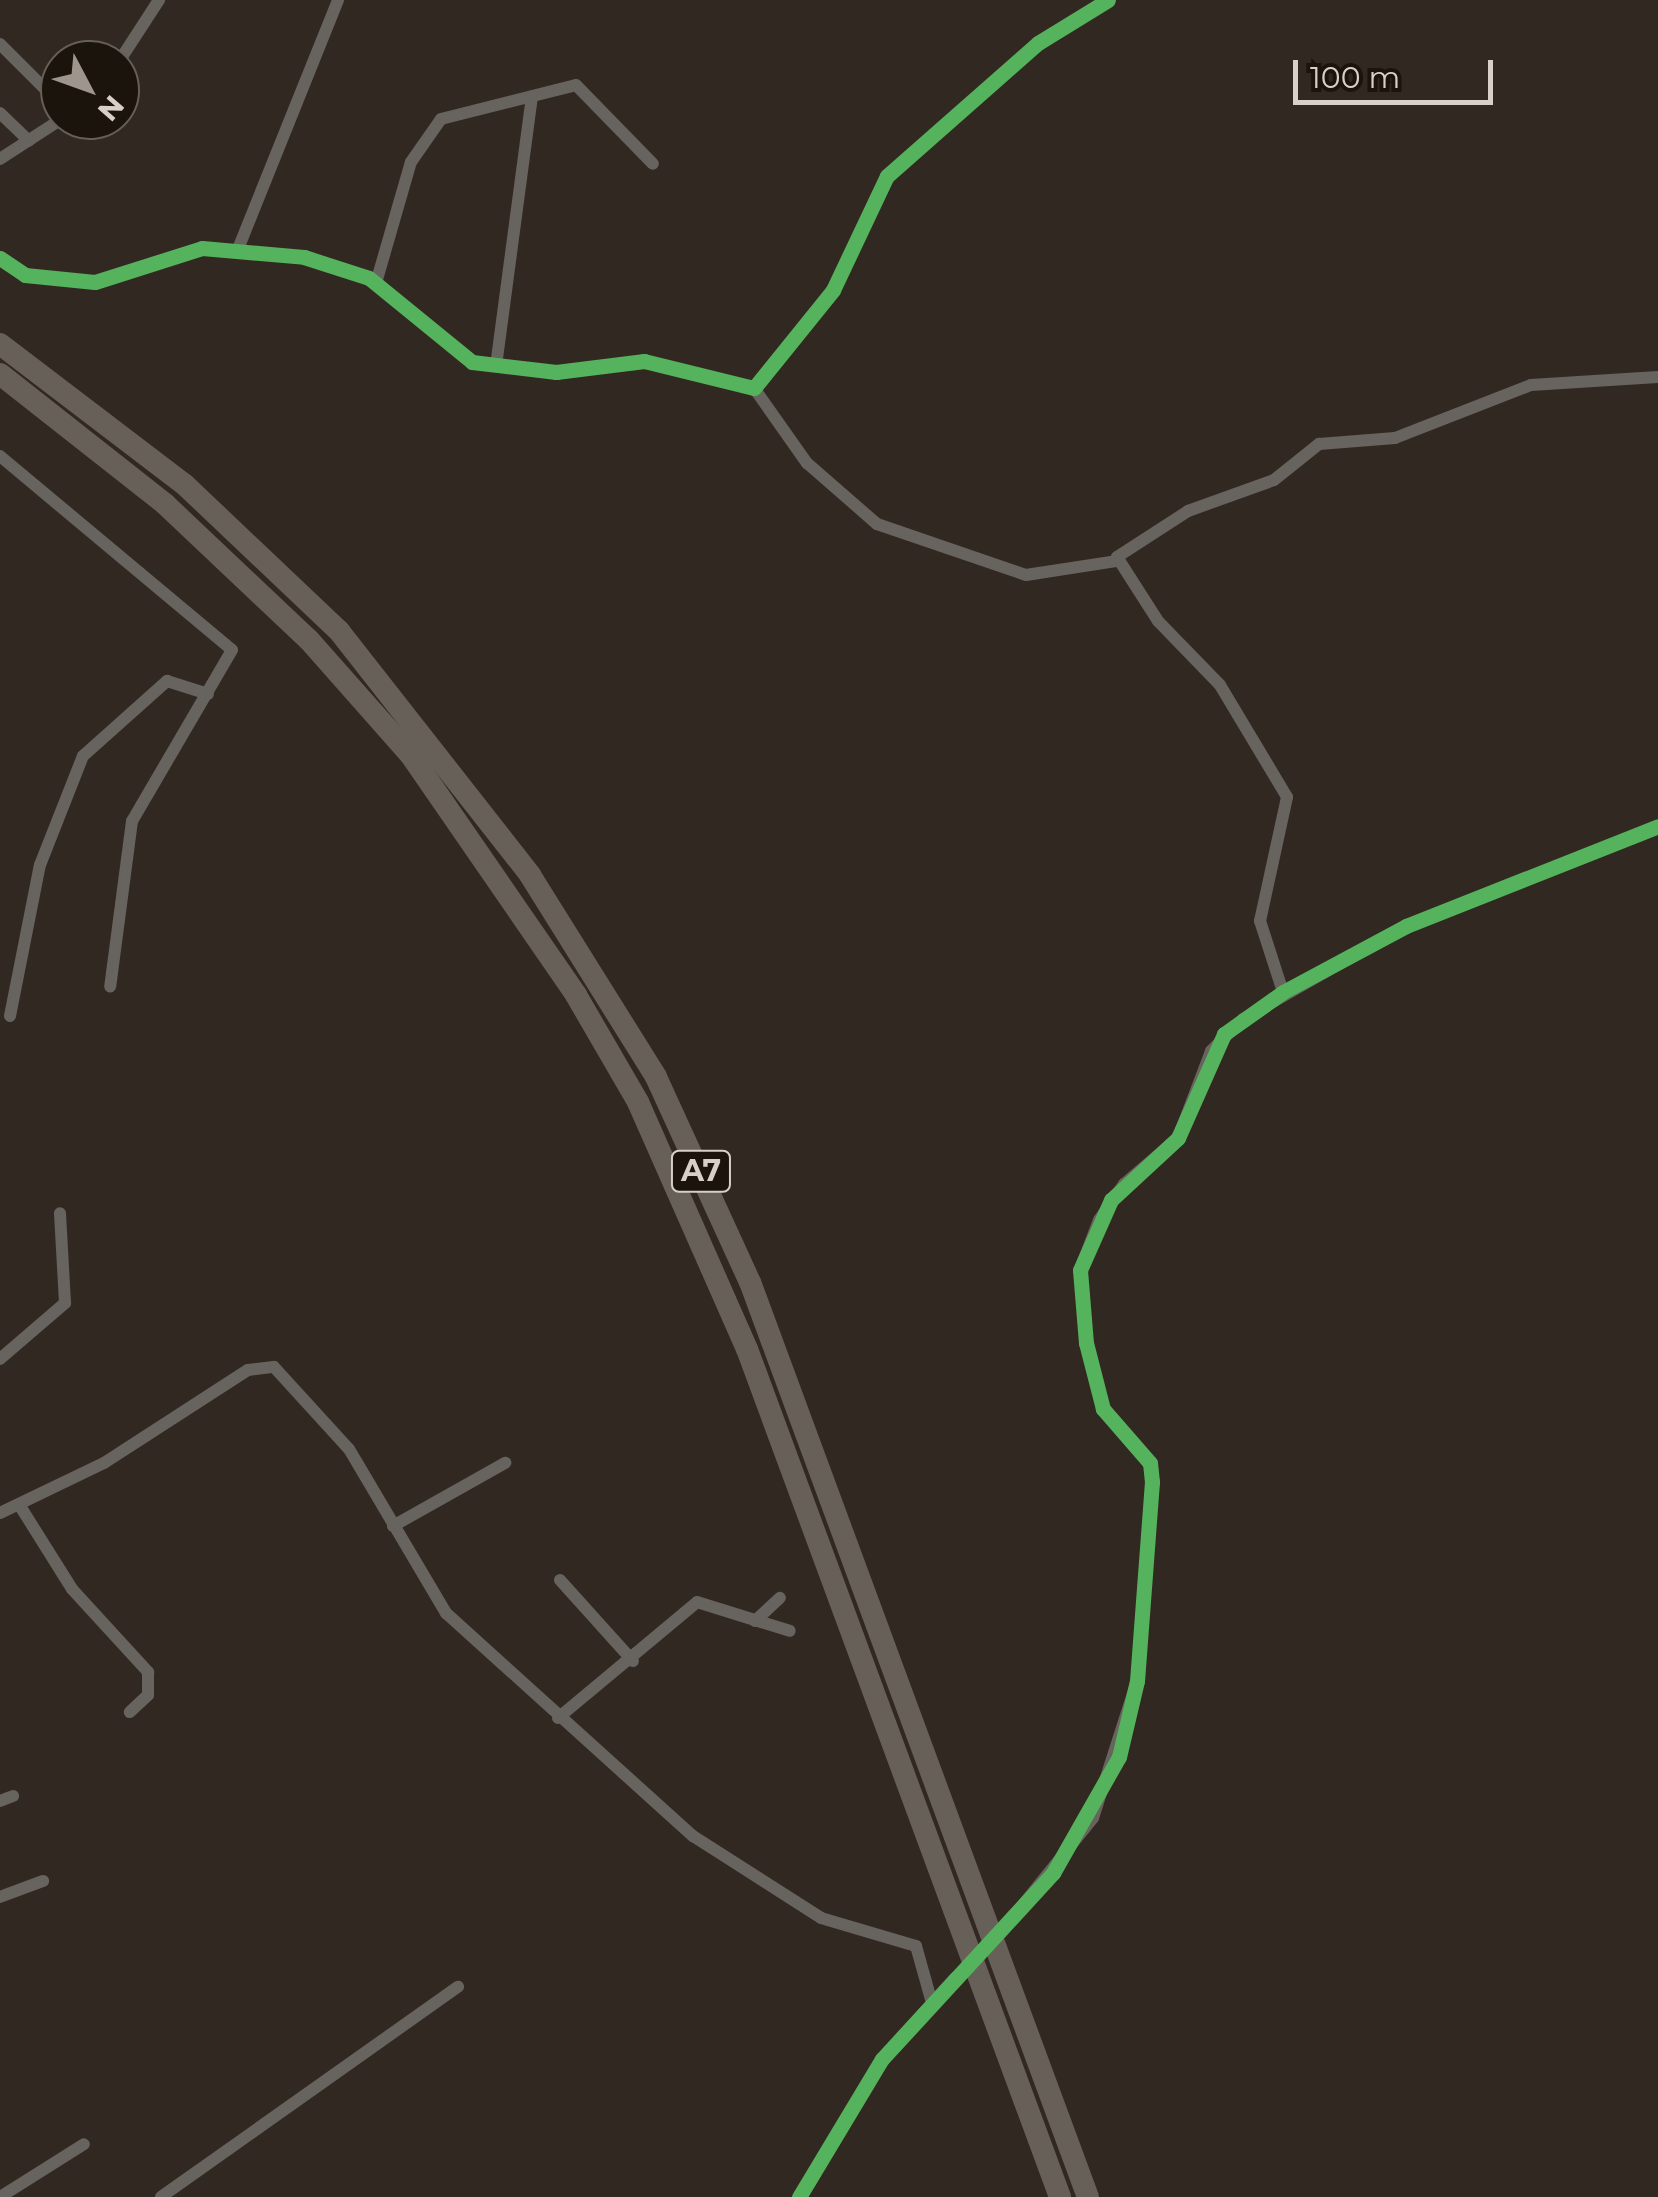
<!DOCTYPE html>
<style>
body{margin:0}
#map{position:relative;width:1658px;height:2197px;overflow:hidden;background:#312921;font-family:Montserrat,sans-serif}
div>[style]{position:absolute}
.minor>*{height:12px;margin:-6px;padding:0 6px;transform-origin:6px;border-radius:6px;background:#67635f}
.motorway>*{height:22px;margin:-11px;padding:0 11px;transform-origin:11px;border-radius:11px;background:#676059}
.cycleway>*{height:15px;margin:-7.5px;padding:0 7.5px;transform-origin:7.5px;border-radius:7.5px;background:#56b35d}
span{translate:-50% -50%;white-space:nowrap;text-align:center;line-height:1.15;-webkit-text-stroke:10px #1a140d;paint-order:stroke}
.shield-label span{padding:2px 8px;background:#1a140d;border:2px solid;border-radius:8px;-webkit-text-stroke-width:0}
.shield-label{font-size:30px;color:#d8d0c6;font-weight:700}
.north{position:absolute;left:40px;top:40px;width:100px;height:100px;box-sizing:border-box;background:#1a140d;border:2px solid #665f57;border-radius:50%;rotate:131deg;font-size:28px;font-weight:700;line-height:40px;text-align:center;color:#d8d0c6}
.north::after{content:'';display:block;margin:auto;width:35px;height:45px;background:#9e968c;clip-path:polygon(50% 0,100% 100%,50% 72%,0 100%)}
.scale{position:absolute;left:1293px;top:60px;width:200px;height:45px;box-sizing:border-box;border:5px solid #d8d0c6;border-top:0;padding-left:12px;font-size:30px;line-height:35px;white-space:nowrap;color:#d8d0c6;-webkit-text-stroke:8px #1a140d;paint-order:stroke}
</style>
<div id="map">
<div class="minor">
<i style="left:0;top:44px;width:85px;rotate:45deg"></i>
<i style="left:120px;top:60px;width:72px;rotate:-57deg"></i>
<i style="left:0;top:113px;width:40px;rotate:44deg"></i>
<i style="left:0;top:159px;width:72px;rotate:-33deg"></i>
<i style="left:238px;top:249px;width:268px;rotate:-68.1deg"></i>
<i style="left:0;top:258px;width:30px;rotate:34deg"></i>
<i style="left:25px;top:275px;width:70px;rotate:5.7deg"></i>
<i style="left:95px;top:282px;width:112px;rotate:-17.6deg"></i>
<i style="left:202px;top:248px;width:102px;rotate:5deg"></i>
<i style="left:304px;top:257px;width:68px;rotate:17.9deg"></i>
<i style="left:369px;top:278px;width:133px;rotate:39.2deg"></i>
<i style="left:472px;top:362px;width:85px;rotate:6.8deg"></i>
<i style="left:556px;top:372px;width:89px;rotate:-7.1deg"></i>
<i style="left:644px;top:361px;width:113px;rotate:13.8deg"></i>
<i style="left:754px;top:388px;width:126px;rotate:-51.1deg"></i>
<i style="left:833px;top:290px;width:126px;rotate:-64.7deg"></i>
<i style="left:887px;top:176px;width:201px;rotate:-41.4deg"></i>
<i style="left:1038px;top:43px;width:82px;rotate:-31.6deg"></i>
<i style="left:376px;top:283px;width:126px;rotate:-73.9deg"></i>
<i style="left:411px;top:162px;width:52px;rotate:-55.1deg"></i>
<i style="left:441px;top:119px;width:139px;rotate:-14.1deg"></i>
<i style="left:576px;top:85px;width:110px;rotate:45.7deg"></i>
<i style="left:496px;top:366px;width:272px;rotate:-82.4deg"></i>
<i style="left:754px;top:388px;width:92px;rotate:54.8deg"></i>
<i style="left:807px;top:463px;width:93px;rotate:41.1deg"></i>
<i style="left:877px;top:524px;width:157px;rotate:18.9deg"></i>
<i style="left:1026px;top:575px;width:91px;rotate:-8.8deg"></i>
<i style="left:0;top:456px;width:302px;rotate:39.9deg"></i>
<i style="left:232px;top:650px;width:198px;rotate:120.3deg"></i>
<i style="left:132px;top:821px;width:167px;rotate:97.5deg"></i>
<i style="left:1283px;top:992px;width:75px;rotate:-107.9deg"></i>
<i style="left:1260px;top:921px;width:127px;rotate:-77.7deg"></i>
<i style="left:1287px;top:797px;width:131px;rotate:-120.9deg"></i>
<i style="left:1220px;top:685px;width:89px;rotate:-134.1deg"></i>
<i style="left:1158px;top:621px;width:76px;rotate:-122.6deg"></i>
<i style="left:1117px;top:557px;width:85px;rotate:-32.9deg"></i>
<i style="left:1188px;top:511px;width:91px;rotate:-19.8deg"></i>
<i style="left:1274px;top:480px;width:58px;rotate:-38.7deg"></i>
<i style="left:1319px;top:444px;width:76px;rotate:-4.5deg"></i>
<i style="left:1395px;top:438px;width:146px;rotate:-21.3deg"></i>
<i style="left:1531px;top:385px;width:127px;rotate:-3.6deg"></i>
<i style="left:10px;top:1016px;width:154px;rotate:-78.8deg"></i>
<i style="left:40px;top:865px;width:117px;rotate:-68.5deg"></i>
<i style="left:83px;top:756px;width:113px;rotate:-41.8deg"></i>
<i style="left:167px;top:681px;width:43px;rotate:17.6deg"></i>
<i style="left:0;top:1359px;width:86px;rotate:-40.7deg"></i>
<i style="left:65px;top:1303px;width:90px;rotate:-93.2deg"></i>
<i style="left:20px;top:1506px;width:98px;rotate:57.9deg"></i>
<i style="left:72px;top:1589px;width:113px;rotate:47.5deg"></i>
<i style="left:148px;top:1672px;width:23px;rotate:90deg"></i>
<i style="left:148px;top:1695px;width:25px;rotate:137deg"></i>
<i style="left:0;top:1513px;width:115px;rotate:-25.7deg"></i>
<i style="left:104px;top:1463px;width:171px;rotate:-32.9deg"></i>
<i style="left:248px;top:1370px;width:26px;rotate:-7deg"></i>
<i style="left:274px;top:1367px;width:111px;rotate:47.6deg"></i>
<i style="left:349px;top:1449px;width:191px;rotate:59.4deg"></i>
<i style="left:446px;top:1613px;width:333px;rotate:42.1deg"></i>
<i style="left:693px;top:1836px;width:152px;rotate:32.6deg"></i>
<i style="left:821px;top:1918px;width:99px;rotate:16.4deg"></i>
<i style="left:916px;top:1946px;width:59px;rotate:74.3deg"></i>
<i style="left:393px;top:1526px;width:129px;rotate:-29.4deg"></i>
<i style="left:560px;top:1580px;width:109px;rotate:48deg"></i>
<i style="left:755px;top:1621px;width:34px;rotate:-43deg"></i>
<i style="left:558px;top:1718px;width:181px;rotate:-39.8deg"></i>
<i style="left:697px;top:1602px;width:97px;rotate:17.3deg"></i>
<i style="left:0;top:1801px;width:14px;rotate:-21deg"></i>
<i style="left:0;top:1897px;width:46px;rotate:-20.4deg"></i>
<i style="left:1009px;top:1922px;width:134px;rotate:-51.1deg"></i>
<i style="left:1093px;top:1818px;width:144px;rotate:-72.2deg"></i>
<i style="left:1137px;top:1681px;width:200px;rotate:-85.7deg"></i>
<i style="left:1152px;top:1482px;width:19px;rotate:-96deg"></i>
<i style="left:1150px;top:1463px;width:72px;rotate:-131deg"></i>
<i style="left:1103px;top:1409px;width:68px;rotate:-104.4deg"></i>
<i style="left:1086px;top:1343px;width:73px;rotate:-94.7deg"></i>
<i style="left:1080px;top:1270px;width:53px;rotate:-69.2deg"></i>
<i style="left:1099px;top:1220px;width:44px;rotate:-55.2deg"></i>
<i style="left:1124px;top:1184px;width:71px;rotate:-40.4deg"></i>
<i style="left:1178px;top:1138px;width:93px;rotate:-69.2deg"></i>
<i style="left:1211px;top:1051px;width:45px;rotate:-45deg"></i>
<i style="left:1243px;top:1019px;width:188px;rotate:-29.7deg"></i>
<i style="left:1406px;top:926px;width:271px;rotate:-21.6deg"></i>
<i style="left:0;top:2197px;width:99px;rotate:-32.2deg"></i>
<i style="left:161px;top:2197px;width:364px;rotate:-35.3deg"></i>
<i style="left:799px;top:2197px;width:161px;rotate:-59deg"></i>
<i style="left:882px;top:2059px;width:109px;rotate:-48deg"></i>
</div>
<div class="motorway">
<i style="left:0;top:344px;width:231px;rotate:37.3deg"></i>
<i style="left:184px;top:484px;width:214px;rotate:43.5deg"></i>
<i style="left:339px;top:631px;width:310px;rotate:51.9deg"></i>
<i style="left:530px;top:875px;width:238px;rotate:58deg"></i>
<i style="left:656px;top:1077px;width:226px;rotate:65.4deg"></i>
<i style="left:750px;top:1282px;width:975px;rotate:69.73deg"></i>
<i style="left:0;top:374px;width:210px;rotate:38.2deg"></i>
<i style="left:165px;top:504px;width:198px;rotate:43.4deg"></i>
<i style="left:309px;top:640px;width:152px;rotate:48.5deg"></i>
<i style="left:410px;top:754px;width:293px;rotate:55.4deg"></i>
<i style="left:576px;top:995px;width:124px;rotate:59.9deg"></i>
<i style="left:638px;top:1102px;width:270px;rotate:66.2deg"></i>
<i style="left:747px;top:1349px;width:904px;rotate:69.74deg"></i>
</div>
<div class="cycleway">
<i style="left:0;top:258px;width:30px;rotate:34deg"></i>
<i style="left:25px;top:275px;width:70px;rotate:5.7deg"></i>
<i style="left:95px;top:282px;width:112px;rotate:-17.6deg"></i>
<i style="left:202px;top:248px;width:102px;rotate:5deg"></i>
<i style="left:304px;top:257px;width:68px;rotate:17.9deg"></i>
<i style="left:369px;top:278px;width:133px;rotate:39.2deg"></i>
<i style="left:472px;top:362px;width:85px;rotate:6.8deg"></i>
<i style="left:556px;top:372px;width:89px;rotate:-7.1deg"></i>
<i style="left:644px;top:361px;width:113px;rotate:13.8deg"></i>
<i style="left:754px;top:388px;width:126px;rotate:-51.1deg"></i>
<i style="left:833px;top:290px;width:126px;rotate:-64.7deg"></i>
<i style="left:887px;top:176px;width:201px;rotate:-41.4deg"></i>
<i style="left:1038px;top:43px;width:82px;rotate:-31.6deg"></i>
<i style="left:799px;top:2197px;width:161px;rotate:-59deg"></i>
<i style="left:882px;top:2059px;width:253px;rotate:-47.4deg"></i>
<i style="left:1053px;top:1873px;width:133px;rotate:-60.4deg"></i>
<i style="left:1119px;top:1757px;width:78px;rotate:-76.7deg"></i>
<i style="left:1137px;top:1681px;width:200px;rotate:-85.7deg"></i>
<i style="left:1152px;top:1482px;width:19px;rotate:-96deg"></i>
<i style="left:1150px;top:1463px;width:72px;rotate:-131deg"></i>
<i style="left:1103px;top:1409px;width:68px;rotate:-104.4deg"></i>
<i style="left:1086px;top:1343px;width:73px;rotate:-94.7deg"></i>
<i style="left:1080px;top:1270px;width:77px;rotate:-66.1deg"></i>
<i style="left:1111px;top:1200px;width:91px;rotate:-42.8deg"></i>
<i style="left:1178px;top:1138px;width:114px;rotate:-66.1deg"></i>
<i style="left:1224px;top:1034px;width:72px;rotate:-35.4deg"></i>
<i style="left:1283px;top:992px;width:140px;rotate:-28.2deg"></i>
<i style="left:1406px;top:926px;width:271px;rotate:-21.6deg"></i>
</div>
<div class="shield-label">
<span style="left:701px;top:1171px">A7</span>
</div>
<div class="north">N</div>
<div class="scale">100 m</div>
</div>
